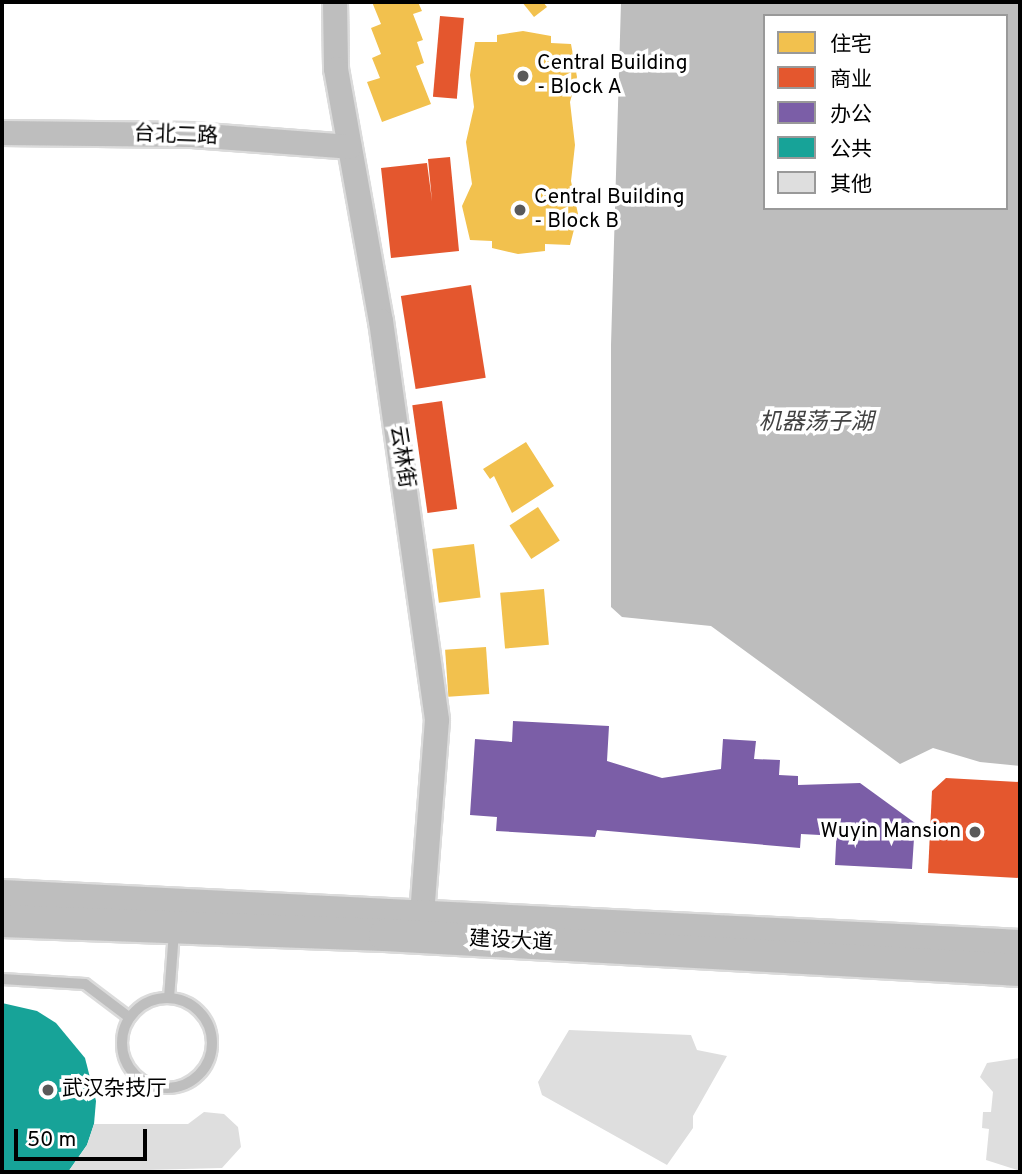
<!DOCTYPE html>
<meta charset="utf-8">
<style>
body{margin:0}
#map{position:relative;width:1022px;height:1174px;overflow:hidden;background:#fff;font-family:Overpass,"Noto Sans SC",sans-serif}
div>[style]{position:absolute}
.water>*{inset:0;background:#bdbdbd}
.homes>*{inset:0;background:#f2c14e;transform-origin:0 0}
.shops>*{inset:0;background:#e4572e;transform-origin:0 0}
.offices>*{inset:0;background:#7b5ea7}
.public>*{inset:0;background:#17a398}
.building>*{inset:0;background:#dedede}
.roads{filter:drop-shadow(2px 0 #dbdbdb) drop-shadow(-2px 0 #dbdbdb) drop-shadow(0 2px #dbdbdb) drop-shadow(0 -2px #dbdbdb)}
.service>*{height:10px;margin:-5px;padding:0 5px;transform-origin:5px;border-radius:5px;background:#bebebe}
.service>.ring{margin:-5px;padding:0;box-sizing:content-box;background:none;border:10px solid #bebebe;border-radius:50%}
.tertiary>*{height:24px;margin:-12px;padding:0 12px;transform-origin:12px;border-radius:12px;background:#bebebe}
.primary>*{height:32px;margin:-16px;padding:0 16px;transform-origin:16px;border-radius:16px;background:#bebebe}
.dots>*{width:19px;height:19px;translate:-50% -50%;box-sizing:border-box;border:4px solid #fff;border-radius:50%}
span{translate:-50% -50%;white-space:nowrap;text-align:center;line-height:1.15;-webkit-text-stroke:7px #fff;paint-order:stroke}
.poi-label{font-size:21px;color:#000}
.left{translate:0 -50%;text-align:left}
.right{translate:-100% -50%;text-align:right}
.street-label{font-size:21px;color:#000}
.water-label{font-size:23px;color:#424242;font-style:italic}
.frame{position:absolute;inset:0;border:4px solid #000;pointer-events:none}
.legend{position:absolute;left:763px;top:14px;width:245px;height:196px;box-sizing:border-box;background:#fff;border:2px solid #999;margin:0;padding:9px 12px;list-style:none;font-size:21px;color:#000}
.legend li{display:flex;align-items:center;gap:14px;height:35px}
.legend b{width:35px;border:2px solid #999}
.scale{position:absolute;left:14px;top:1129px;width:133px;height:32px;box-sizing:border-box;border:4px solid #000;border-top:0;padding-left:9px;font-size:21px;line-height:24px;white-space:nowrap;color:#000;-webkit-text-stroke:5px #fff;paint-order:stroke}
</style>
<div id="map">
<div class="water">
<i style="clip-path:polygon(evenodd,621px 2px,1020px 2px,1020px 766px,980px 762px,933px 748px,900px 764px,711px 626px,622px 617px,611px 607px,611px 345px,621px 2px,765px 16px,1006px 16px,1006px 208px,765px 208px,765px 16px)"></i>
</div>
<div class="homes">
<i style="clip-path:polygon(372px 2px,418px 2px,422px 11px,413px 14px,423px 40px,417px 42px,424px 63px,416px 66px,431px 104px,382px 122px,367px 82px,380px 78px,372px 58px,381px 54px,371px 28px,381px 24px)"></i>
<i style="clip-path:polygon(522px 2px,543px 2px,547px 7px,534px 17px)"></i>
<i style="clip-path:polygon(523px 31px,551px 36px,551px 43px,571px 44px,577px 77px,570px 102px,575px 145px,571px 181px,578px 214px,570px 245px,545px 244px,545px 251px,518px 254px,492px 248px,492px 241px,470px 240px,462px 206px,472px 184px,466px 142px,474px 107px,470px 75px,475px 42px,497px 42px,497px 35px)"></i>
<i style="clip-path:polygon(526px 442px,554px 486px,512px 513px,494px 476px,490px 479px,483px 469px)"></i>
<i style="left:538px;top:507px;width:40px;height:34px;rotate:57deg"></i>
<i style="left:474px;top:544px;width:54px;height:42px;rotate:83deg"></i>
<i style="left:544px;top:589px;width:56px;height:44px;rotate:85deg"></i>
<i style="left:486px;top:647px;width:47px;height:41px;rotate:86deg"></i>
</div>
<div class="shops">
<i style="left:440px;top:16px;width:24px;height:81px;rotate:5deg"></i>
<i style="clip-path:polygon(450px 157px,459px 251px,391px 258px,381px 168px,427px 163px,432px 201px,428px 159px)"></i>
<i style="left:471px;top:285px;width:94px;height:71px;rotate:81deg"></i>
<i style="left:442px;top:401px;width:109px;height:30px;rotate:82deg"></i>
<i style="clip-path:polygon(946px 778px,1020px 782px,1020px 878px,928px 873px,932px 791px)"></i>
</div>
<div class="offices">
<i style="clip-path:polygon(513px 721px,609px 726px,607px 761px,662px 778px,721px 769px,723px 739px,756px 741px,754px 759px,780px 760px,779px 775px,798px 776px,798px 785px,860px 783px,915px 823px,912px 869px,835px 865px,837px 824px,822px 823px,820px 835px,801px 834px,800px 848px,597px 830px,595px 837px,496px 831px,497px 817px,470px 815px,475px 739px,512px 742px)"></i>
</div>
<div class="public">
<i style="clip-path:polygon(2px 1003px,37px 1011px,56px 1023px,85px 1058px,96px 1101px,94px 1124px,87px 1145px,68px 1172px,2px 1172px)"></i>
</div>
<div class="building">
<i style="clip-path:polygon(569px 1030px,691px 1035px,697px 1050px,727px 1056px,693px 1116px,693px 1128px,667px 1165px,542px 1095px,538px 1082px)"></i>
<i style="clip-path:polygon(1020px 1058px,1020px 1171px,986px 1160px,989px 1129px,982px 1128px,983px 1112px,991px 1112px,993px 1092px,980px 1077px,987px 1063px)"></i>
<i style="clip-path:polygon(204px 1112px,224px 1114px,238px 1127px,241px 1147px,222px 1168px,68px 1172px,87px 1145px,94px 1124px,188px 1124px)"></i>
</div>
<div class="roads">
<div class="service">
<i style="left:2px;top:979px;width:83px;rotate:3.4deg"></i>
<i style="left:85px;top:984px;width:56px;rotate:37.1deg"></i>
<i style="left:169px;top:998px;width:66px;rotate:-85.7deg"></i>
<i class="ring" style="left:122px;top:998px;width:80px;height:80px"></i>
</div>
<div class="tertiary">
<i style="left:335px;top:2px;width:67px;rotate:89.1deg"></i>
<i style="left:336px;top:69px;width:256px;rotate:79.9deg"></i>
<i style="left:381px;top:321px;width:403px;rotate:82deg"></i>
<i style="left:437px;top:720px;width:196px;rotate:94.4deg"></i>
<i style="left:2px;top:133px;width:190px;rotate:0.6deg"></i>
<i style="left:192px;top:135px;width:158px;rotate:4.3deg"></i>
</div>
<div class="primary">
<i style="left:2px;top:896px;width:1019px;rotate:2.81deg"></i>
<i style="left:2px;top:921px;width:383px;rotate:2.1deg"></i>
<i style="left:385px;top:935px;width:636px;rotate:3.15deg"></i>
</div>
</div>
<div class="dots">
<i style="left:523px;top:76px;background:#595959"></i>
<i style="left:520px;top:210px;background:#595959"></i>
<i style="left:975px;top:832px;background:#595959"></i>
<i style="left:48px;top:1090px;background:#595959"></i>
</div>
<div class="poi-label">
<span class="left" style="left:537px;top:76px">Central Building<br>- Block A</span>
<span class="left" style="left:534px;top:210px">Central Building<br>- Block B</span>
<span class="right" style="left:961px;top:832px">Wuyin Mansion</span>
<span class="left" style="left:62px;top:1090px">武汉杂技厅</span>
</div>
<div class="street-label">
<span style="left:176px;top:136px;rotate:2deg">台北二路</span>
<span style="left:401px;top:457px;rotate:81deg">云林街</span>
<span style="left:511px;top:942px;rotate:3deg">建设大道</span>
</div>
<div class="water-label">
<span style="left:816px;top:424px">机器荡子湖</span>
</div>
<div class="frame"></div>
<ul class="legend">
<li><b style="height:19px;background:#f2c14e"></b>住宅</li>
<li><b style="height:19px;background:#e4572e"></b>商业</li>
<li><b style="height:19px;background:#7b5ea7"></b>办公</li>
<li><b style="height:19px;background:#17a398"></b>公共</li>
<li><b style="height:19px;background:#dedede"></b>其他</li>
</ul>
<div class="scale">50 m</div>
</div>
